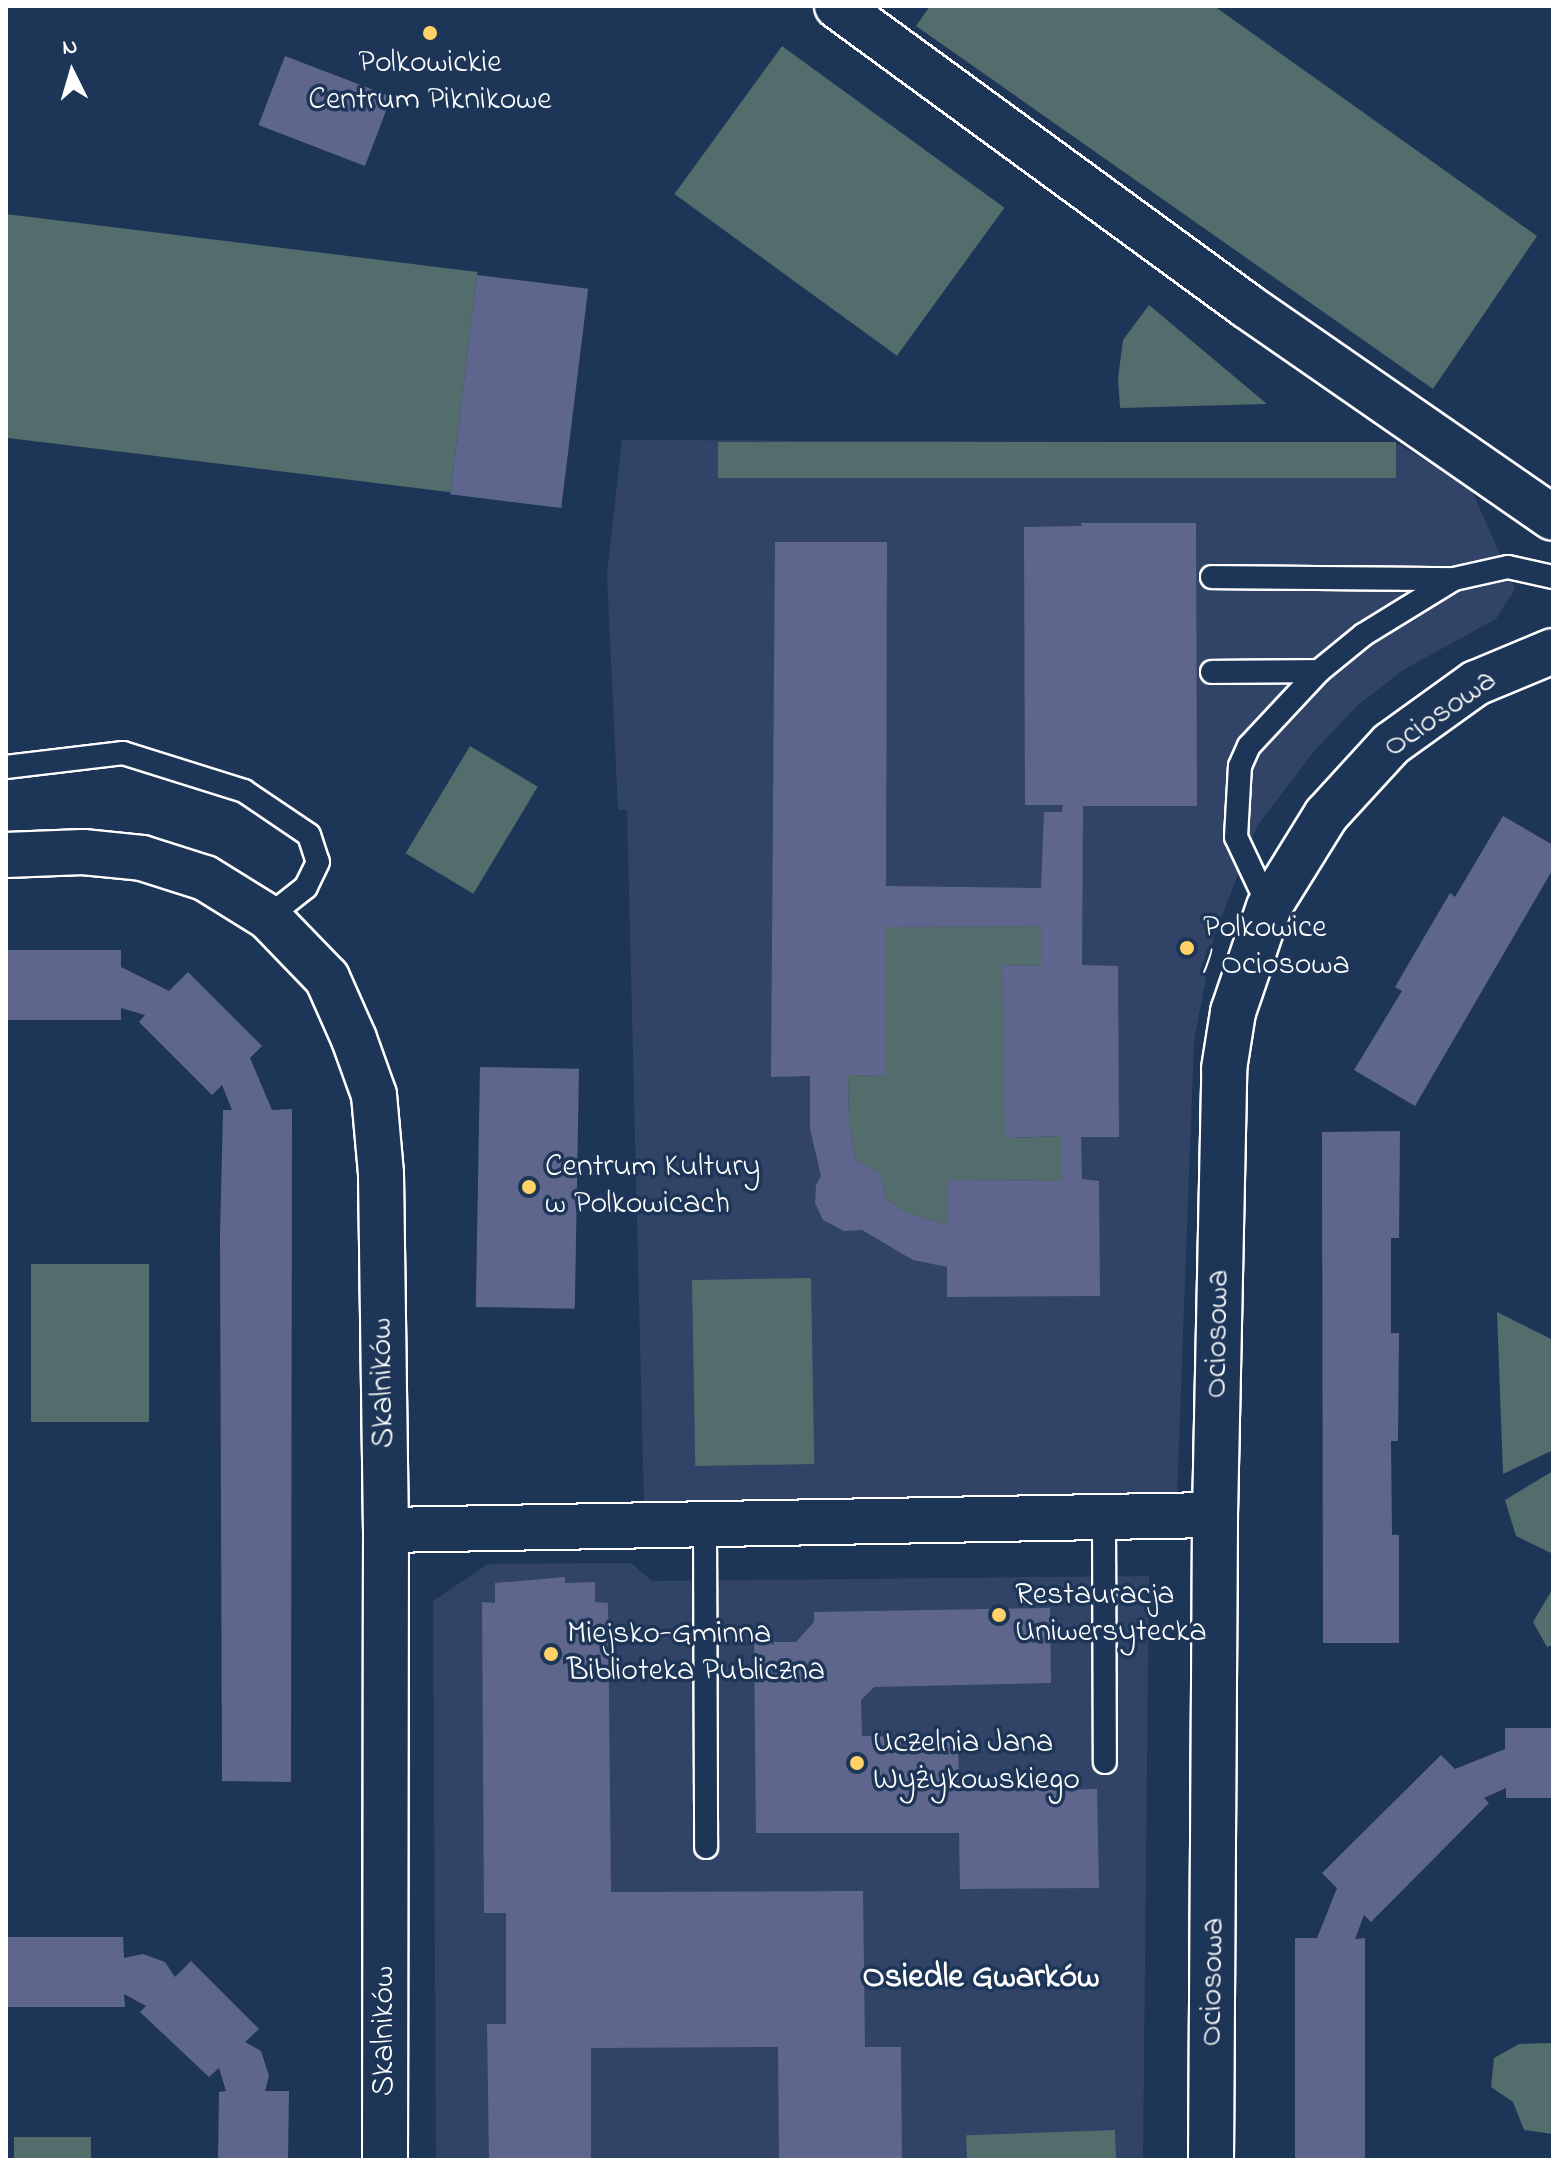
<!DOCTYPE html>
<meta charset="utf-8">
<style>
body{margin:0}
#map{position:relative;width:1559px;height:2166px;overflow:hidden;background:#1d3557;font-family:"Indie Flower",sans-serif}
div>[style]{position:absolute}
.built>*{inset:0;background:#314467}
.green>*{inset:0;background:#526d6b;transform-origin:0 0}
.building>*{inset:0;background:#5f668d;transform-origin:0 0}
.roads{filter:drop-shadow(2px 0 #fff) drop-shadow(-2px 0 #fff) drop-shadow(0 2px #fff) drop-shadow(0 -2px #fff)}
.lane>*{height:22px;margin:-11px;padding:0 11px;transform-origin:11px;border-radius:11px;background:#1d3557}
.street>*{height:44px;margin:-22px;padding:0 22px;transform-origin:22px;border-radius:22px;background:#1d3557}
.dots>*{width:22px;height:22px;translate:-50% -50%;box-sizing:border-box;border:4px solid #1d3557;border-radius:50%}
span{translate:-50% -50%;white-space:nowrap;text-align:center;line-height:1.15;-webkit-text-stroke:7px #1d3557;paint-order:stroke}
.poi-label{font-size:32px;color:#fff}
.left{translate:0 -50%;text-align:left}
.street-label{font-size:32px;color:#fff}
.neighbourhood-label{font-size:34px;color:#fff;font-weight:700}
.frame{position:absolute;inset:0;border:8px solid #fff;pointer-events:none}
.north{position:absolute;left:32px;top:32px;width:80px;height:80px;-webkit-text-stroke:6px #1d3557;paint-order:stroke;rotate:355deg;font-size:22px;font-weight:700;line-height:32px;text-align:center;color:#fff}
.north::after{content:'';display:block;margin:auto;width:28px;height:36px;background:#fff;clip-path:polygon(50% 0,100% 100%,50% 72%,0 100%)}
</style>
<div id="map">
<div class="built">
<i style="clip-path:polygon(622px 440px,1396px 443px,1470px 486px,1515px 589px,1496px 619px,1403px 670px,1359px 704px,1316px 749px,1257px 826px,1214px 936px,1194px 1041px,1177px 1495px,644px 1506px,627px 810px,618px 810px,607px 575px)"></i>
<i style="clip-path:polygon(631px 1563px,652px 1581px,1149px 1576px,1143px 2160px,436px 2160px,433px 1601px,488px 1564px)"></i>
</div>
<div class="green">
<i style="clip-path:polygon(930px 6px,1214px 6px,1537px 236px,1433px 389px,916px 26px)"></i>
<i style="left:782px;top:46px;width:275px;height:183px;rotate:36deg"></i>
<i style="left:6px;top:214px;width:475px;height:222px;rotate:7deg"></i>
<i style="clip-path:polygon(1149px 305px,1267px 404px,1120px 408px,1118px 378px,1123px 340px)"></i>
<i style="left:718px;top:442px;width:678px;height:36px"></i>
<i style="left:470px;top:746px;width:79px;height:125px;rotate:31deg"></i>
<i style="clip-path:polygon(1042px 926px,1042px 966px,1003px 965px,1006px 1138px,1062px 1136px,1062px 1181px,947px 1180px,947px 1225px,908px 1213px,887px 1200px,880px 1174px,856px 1159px,849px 1122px,848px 1075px,885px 1076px,886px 927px)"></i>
<i style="left:149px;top:1264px;width:158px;height:118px;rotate:90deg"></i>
<i style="left:811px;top:1278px;width:186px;height:119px;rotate:89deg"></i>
<i style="clip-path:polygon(1497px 1312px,1553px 1340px,1553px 1450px,1503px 1474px)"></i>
<i style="clip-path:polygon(1553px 1471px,1553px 1554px,1516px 1536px,1505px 1500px)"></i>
<i style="clip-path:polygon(1553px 1588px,1553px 1645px,1547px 1647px,1533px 1622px)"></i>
<i style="clip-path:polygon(1553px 2043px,1553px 2134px,1524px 2130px,1513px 2102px,1491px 2087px,1494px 2058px,1519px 2044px)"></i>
<i style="left:1115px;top:2130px;width:30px;height:149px;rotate:88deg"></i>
<i style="left:91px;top:2137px;width:23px;height:77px;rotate:90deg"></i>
</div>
<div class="building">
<i style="left:285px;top:56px;width:114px;height:74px;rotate:21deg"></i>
<i style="left:477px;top:275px;width:112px;height:221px;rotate:7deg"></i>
<i style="clip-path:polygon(evenodd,1081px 523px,1196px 523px,1197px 806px,1083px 806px,1082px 965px,1118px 966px,1119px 1137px,1081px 1137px,1082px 1179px,1099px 1181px,1100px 1296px,947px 1297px,947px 1267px,913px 1260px,862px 1230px,844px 1231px,823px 1220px,815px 1203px,816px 1185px,821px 1176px,810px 1129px,810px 1076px,771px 1077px,775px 542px,887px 542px,886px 886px,1041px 888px,1044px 812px,1062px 812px,1063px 805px,1025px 805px,1024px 527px,1082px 526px,1081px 523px,1042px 926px,1042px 966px,1002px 965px,1005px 1138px,1062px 1136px,1062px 1181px,947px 1180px,947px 1225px,908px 1213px,887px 1200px,880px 1174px,856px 1159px,849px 1122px,848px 1075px,886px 1076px,886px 927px,1042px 926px)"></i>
<i style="clip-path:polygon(1503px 816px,1553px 845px,1553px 869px,1415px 1106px,1354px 1070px,1402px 991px,1395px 987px,1450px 893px,1455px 897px)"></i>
<i style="clip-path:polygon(6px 950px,121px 950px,121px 967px,169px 991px,188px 972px,262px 1046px,250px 1058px,272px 1110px,292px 1109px,291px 1782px,222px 1781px,220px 1236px,223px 1110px,232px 1110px,222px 1085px,212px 1095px,139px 1022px,145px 1015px,121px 1008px,121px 1020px,6px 1020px)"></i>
<i style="left:480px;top:1067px;width:99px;height:240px;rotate:1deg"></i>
<i style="clip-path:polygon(1400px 1131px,1399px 1238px,1391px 1238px,1391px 1333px,1399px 1333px,1398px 1441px,1391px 1441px,1392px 1535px,1399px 1535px,1399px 1643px,1323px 1643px,1322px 1132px)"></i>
<i style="clip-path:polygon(565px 1577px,565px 1583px,595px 1582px,595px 1602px,608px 1603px,611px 1892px,863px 1891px,865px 2047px,901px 2047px,902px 2160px,779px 2160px,778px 2047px,591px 2048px,591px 2160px,489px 2160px,487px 2024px,506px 2024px,506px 1913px,484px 1913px,482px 1602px,495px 1603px,495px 1583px)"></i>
<i style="clip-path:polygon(1050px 1608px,1051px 1683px,874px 1687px,861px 1700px,862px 1736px,958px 1737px,959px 1791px,1097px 1789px,1099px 1888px,960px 1889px,959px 1833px,756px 1833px,754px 1642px,796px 1642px,814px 1622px,814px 1612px)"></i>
<i style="clip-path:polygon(1505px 1728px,1553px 1728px,1553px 1798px,1506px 1798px,1506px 1788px,1484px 1798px,1489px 1803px,1371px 1922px,1364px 1915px,1355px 1939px,1365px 1938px,1365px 2160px,1295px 2160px,1295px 1938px,1317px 1938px,1337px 1888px,1322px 1873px,1441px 1755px,1455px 1769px,1505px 1749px)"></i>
<i style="clip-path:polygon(6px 1937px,123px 1937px,124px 1958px,143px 1954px,165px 1962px,175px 1977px,191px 1961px,259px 2029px,245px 2042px,261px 2051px,269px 2076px,265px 2091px,289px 2091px,288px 2160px,218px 2160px,219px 2092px,226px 2091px,219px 2068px,209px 2077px,140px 2012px,146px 2006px,124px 1994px,125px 2007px,6px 2007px)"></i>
</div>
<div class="roads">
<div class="lane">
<i style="left:1212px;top:577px;width:240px;rotate:0.5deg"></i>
<i style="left:1212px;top:672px;width:107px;rotate:-0.5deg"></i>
<i style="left:6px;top:767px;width:118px;rotate:-6.8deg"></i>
<i style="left:123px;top:753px;width:127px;rotate:17.4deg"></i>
<i style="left:244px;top:791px;width:78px;rotate:34.1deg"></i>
<i style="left:309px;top:835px;width:28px;rotate:72deg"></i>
<i style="left:318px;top:862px;width:28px;rotate:116deg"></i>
<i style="left:306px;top:887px;width:48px;rotate:141.7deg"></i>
<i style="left:1269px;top:907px;width:77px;rotate:-115.2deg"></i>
<i style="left:1236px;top:837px;width:71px;rotate:-86.8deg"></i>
<i style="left:1240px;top:766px;width:22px;rotate:-66deg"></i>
<i style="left:1249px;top:746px;width:103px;rotate:-47deg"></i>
<i style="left:1319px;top:671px;width:57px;rotate:-39.3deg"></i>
<i style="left:1363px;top:635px;width:107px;rotate:-31.6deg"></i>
<i style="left:1454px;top:579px;width:55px;rotate:-12.5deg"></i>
<i style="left:1508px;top:567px;width:46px;rotate:12.5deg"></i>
<i style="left:1104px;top:1517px;width:245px;rotate:89.8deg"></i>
<i style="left:705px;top:1524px;width:323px;rotate:89.8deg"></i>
</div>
<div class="street">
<i style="left:837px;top:6px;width:508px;rotate:36.19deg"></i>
<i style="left:1247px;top:306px;width:372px;rotate:34.7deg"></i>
<i style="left:6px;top:855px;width:77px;rotate:-2.2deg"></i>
<i style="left:83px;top:852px;width:59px;rotate:5.8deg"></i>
<i style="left:142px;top:858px;width:66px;rotate:17.6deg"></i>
<i style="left:205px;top:878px;width:74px;rotate:31.8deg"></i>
<i style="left:268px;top:917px;width:85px;rotate:46deg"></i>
<i style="left:327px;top:978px;width:67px;rotate:66.1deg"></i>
<i style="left:354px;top:1039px;width:59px;rotate:70.3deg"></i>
<i style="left:374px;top:1095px;width:79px;rotate:84.9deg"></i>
<i style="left:381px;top:1174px;width:356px;rotate:89.2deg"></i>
<i style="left:386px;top:1530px;width:630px;rotate:90.09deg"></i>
<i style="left:386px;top:1530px;width:829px;rotate:-1.04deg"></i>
<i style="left:1211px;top:2160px;width:645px;rotate:-89.64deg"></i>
<i style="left:1215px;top:1515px;width:446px;rotate:-88.8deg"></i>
<i style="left:1224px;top:1069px;width:58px;rotate:-81deg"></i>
<i style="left:1233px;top:1012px;width:111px;rotate:-71.1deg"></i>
<i style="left:1269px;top:907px;width:108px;rotate:-58.2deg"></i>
<i style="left:1326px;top:815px;width:96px;rotate:-47.5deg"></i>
<i style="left:1391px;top:744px;width:105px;rotate:-35.7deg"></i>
<i style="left:1476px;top:683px;width:83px;rotate:-22.6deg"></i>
</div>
</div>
<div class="dots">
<i style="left:430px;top:33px;background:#ffd166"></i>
<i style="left:1187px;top:948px;background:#ffd166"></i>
<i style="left:529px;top:1187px;background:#ffd166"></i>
<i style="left:999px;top:1615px;background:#ffd166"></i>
<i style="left:551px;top:1654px;background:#ffd166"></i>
<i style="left:857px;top:1763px;background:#ffd166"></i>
</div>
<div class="poi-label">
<span style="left:430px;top:83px">Polkowickie<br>Centrum Piknikowe</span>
<span class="left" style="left:1203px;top:948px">Polkowice<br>/ Ociosowa</span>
<span class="left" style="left:545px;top:1187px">Centrum Kultury<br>w Polkowicach</span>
<span class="left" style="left:1015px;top:1615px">Restauracja<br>Uniwersytecka</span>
<span class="left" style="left:567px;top:1654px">Miejsko-Gminna<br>Biblioteka Publiczna</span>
<span class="left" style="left:873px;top:1763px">Uczelnia Jana<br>Wyżykowskiego</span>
</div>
<div class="street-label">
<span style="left:1441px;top:715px;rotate:-35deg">Ociosowa</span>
<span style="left:1219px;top:1334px;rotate:-89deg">Ociosowa</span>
<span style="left:384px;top:1383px;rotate:-91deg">Skalników</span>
<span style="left:1214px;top:1982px;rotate:-89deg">Ociosowa</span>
<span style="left:385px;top:2031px;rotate:-90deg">Skalników</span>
</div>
<div class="neighbourhood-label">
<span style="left:981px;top:1979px">Osiedle Gwarków</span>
</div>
<div class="frame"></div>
<div class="north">N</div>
</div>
